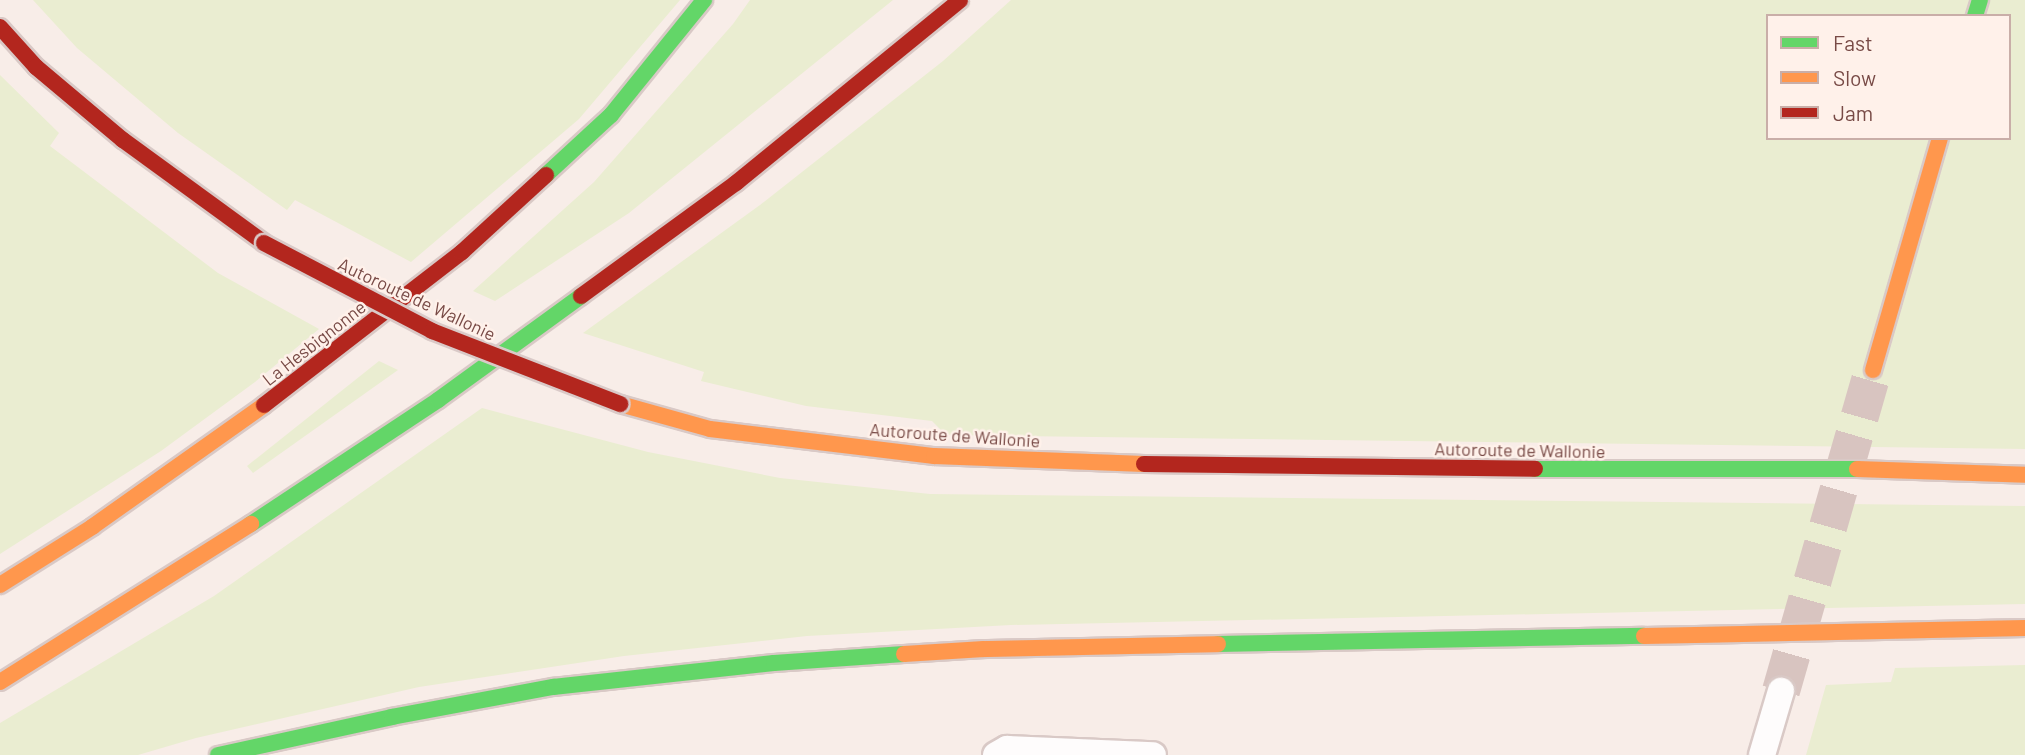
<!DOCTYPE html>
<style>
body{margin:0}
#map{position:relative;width:2025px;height:755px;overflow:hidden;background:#f8ede8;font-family:Barlow,sans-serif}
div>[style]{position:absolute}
.green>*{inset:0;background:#eaedd1}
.secondary-tunnel>*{height:38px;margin-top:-19px;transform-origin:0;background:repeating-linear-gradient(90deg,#d8c4c0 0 38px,transparent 0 57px)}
.roads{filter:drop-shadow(2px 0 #d9c9c6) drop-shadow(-2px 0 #d9c9c6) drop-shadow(0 2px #d9c9c6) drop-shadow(0 -2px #d9c9c6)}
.street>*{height:26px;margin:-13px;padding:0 13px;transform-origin:13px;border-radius:13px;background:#fefcfc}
.fast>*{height:16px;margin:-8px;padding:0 8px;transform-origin:8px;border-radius:8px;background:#63d668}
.slow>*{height:16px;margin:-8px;padding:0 8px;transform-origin:8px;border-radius:8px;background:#ff974d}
.jam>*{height:16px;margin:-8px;padding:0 8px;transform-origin:8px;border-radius:8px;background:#b3261e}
.bridges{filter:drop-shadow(2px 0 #dacac8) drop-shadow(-2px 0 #dacac8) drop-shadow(0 2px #dacac8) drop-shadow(0 -2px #dacac8)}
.jam-bridge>*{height:16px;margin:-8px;padding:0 8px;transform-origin:8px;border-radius:8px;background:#b3261e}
span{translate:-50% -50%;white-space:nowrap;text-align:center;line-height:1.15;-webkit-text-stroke:5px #fff1ea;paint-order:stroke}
.street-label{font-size:18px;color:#784a46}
.legend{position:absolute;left:1766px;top:14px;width:245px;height:126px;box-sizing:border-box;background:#fff1ea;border:2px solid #c9aea8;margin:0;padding:9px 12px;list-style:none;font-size:21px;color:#784a46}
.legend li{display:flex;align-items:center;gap:14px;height:35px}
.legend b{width:35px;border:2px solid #c9aea8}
</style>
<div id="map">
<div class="green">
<i style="clip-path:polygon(33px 0,680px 0,579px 119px,411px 262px,295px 200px,287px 210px,178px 133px,77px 48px)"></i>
<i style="clip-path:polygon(750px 0,893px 0,629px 213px,495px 301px,473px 291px,594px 182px,733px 24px)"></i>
<i style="clip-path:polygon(evenodd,1011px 0,2025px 0,2025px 449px,946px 435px,932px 421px,806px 406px,701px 381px,704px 372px,583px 333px,760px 205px,943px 61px,1011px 0,1768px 16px,2009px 16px,2009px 138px,1768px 138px,1768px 16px)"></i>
<i style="clip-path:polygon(0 75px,59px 133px,50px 146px,218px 273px,319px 329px,255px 382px,161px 451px,0 554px)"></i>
<i style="clip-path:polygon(379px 361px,398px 370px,253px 473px,247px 466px)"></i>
<i style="clip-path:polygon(482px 408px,648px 452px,780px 478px,930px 494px,2025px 506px,2025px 604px,1011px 625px,807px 636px,624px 656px,419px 687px,196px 738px,138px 755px,0 755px,0 723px,214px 596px)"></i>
<i style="clip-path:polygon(2025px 665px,2025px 755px,1806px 755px,1826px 685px,1891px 682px,1895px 668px)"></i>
</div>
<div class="secondary-tunnel">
<i style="left:1781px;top:691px;width:334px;rotate:-74deg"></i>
</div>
<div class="roads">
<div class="street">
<i style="left:996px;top:755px;width:13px;rotate:-29deg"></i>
<i style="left:1007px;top:749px;width:146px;rotate:2.4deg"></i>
<i style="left:1762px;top:755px;width:67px;rotate:-73.5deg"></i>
</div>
<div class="fast">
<i style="left:1975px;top:16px;width:17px;rotate:-73deg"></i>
<i style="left:546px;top:175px;width:88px;rotate:-42.7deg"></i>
<i style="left:611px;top:115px;width:148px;rotate:-51deg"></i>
<i style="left:1535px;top:469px;width:322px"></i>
<i style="left:251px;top:524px;width:224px;rotate:-33.5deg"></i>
<i style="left:438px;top:400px;width:177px;rotate:-36deg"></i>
<i style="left:1218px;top:644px;width:426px;rotate:-1.1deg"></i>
<i style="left:218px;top:755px;width:178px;rotate:-12.3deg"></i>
<i style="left:392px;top:717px;width:164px;rotate:-10.6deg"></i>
<i style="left:553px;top:687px;width:222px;rotate:-6.2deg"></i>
<i style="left:774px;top:663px;width:130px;rotate:-4deg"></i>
</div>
<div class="slow">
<i style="left:1873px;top:370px;width:241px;rotate:-73.9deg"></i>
<i style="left:620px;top:404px;width:93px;rotate:15.5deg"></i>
<i style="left:710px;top:429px;width:226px;rotate:6.9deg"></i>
<i style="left:934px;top:456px;width:210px;rotate:2.2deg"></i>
<i style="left:1857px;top:469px;width:168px;rotate:2deg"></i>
<i style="left:0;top:585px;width:109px;rotate:-32.2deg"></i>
<i style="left:92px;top:527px;width:211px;rotate:-35.3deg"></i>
<i style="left:1644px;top:636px;width:381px;rotate:-1.2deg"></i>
<i style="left:904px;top:654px;width:80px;rotate:-3.6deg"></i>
<i style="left:984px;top:649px;width:234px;rotate:-1.2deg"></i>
<i style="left:0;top:682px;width:297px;rotate:-32.2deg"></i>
</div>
<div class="jam">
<i style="left:0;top:27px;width:54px;rotate:48deg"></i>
<i style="left:36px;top:67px;width:114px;rotate:40deg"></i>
<i style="left:123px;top:140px;width:175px;rotate:36.1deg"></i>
<i style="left:581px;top:296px;width:192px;rotate:-36.1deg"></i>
<i style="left:736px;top:183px;width:289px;rotate:-39.2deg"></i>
<i style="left:264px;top:405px;width:250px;rotate:-37.7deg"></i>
<i style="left:462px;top:252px;width:114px;rotate:-42.5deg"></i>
<i style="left:1144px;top:464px;width:391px;rotate:0.7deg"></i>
</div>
</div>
<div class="bridges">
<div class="jam-bridge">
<i style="left:264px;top:243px;width:190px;rotate:27.6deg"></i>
<i style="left:432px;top:331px;width:202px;rotate:21.2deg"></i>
</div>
</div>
<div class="street-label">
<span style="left:417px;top:299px;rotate:25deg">Autoroute de Wallonie</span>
<span style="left:314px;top:343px;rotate:-38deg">La Hesbignonne</span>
<span style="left:955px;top:435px;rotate:4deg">Autoroute de Wallonie</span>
<span style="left:1520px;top:450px;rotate:1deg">Autoroute de Wallonie</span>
</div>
<ul class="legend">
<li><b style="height:9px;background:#63d668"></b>Fast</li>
<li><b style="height:9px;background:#ff974d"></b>Slow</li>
<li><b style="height:9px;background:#b3261e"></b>Jam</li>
</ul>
</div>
